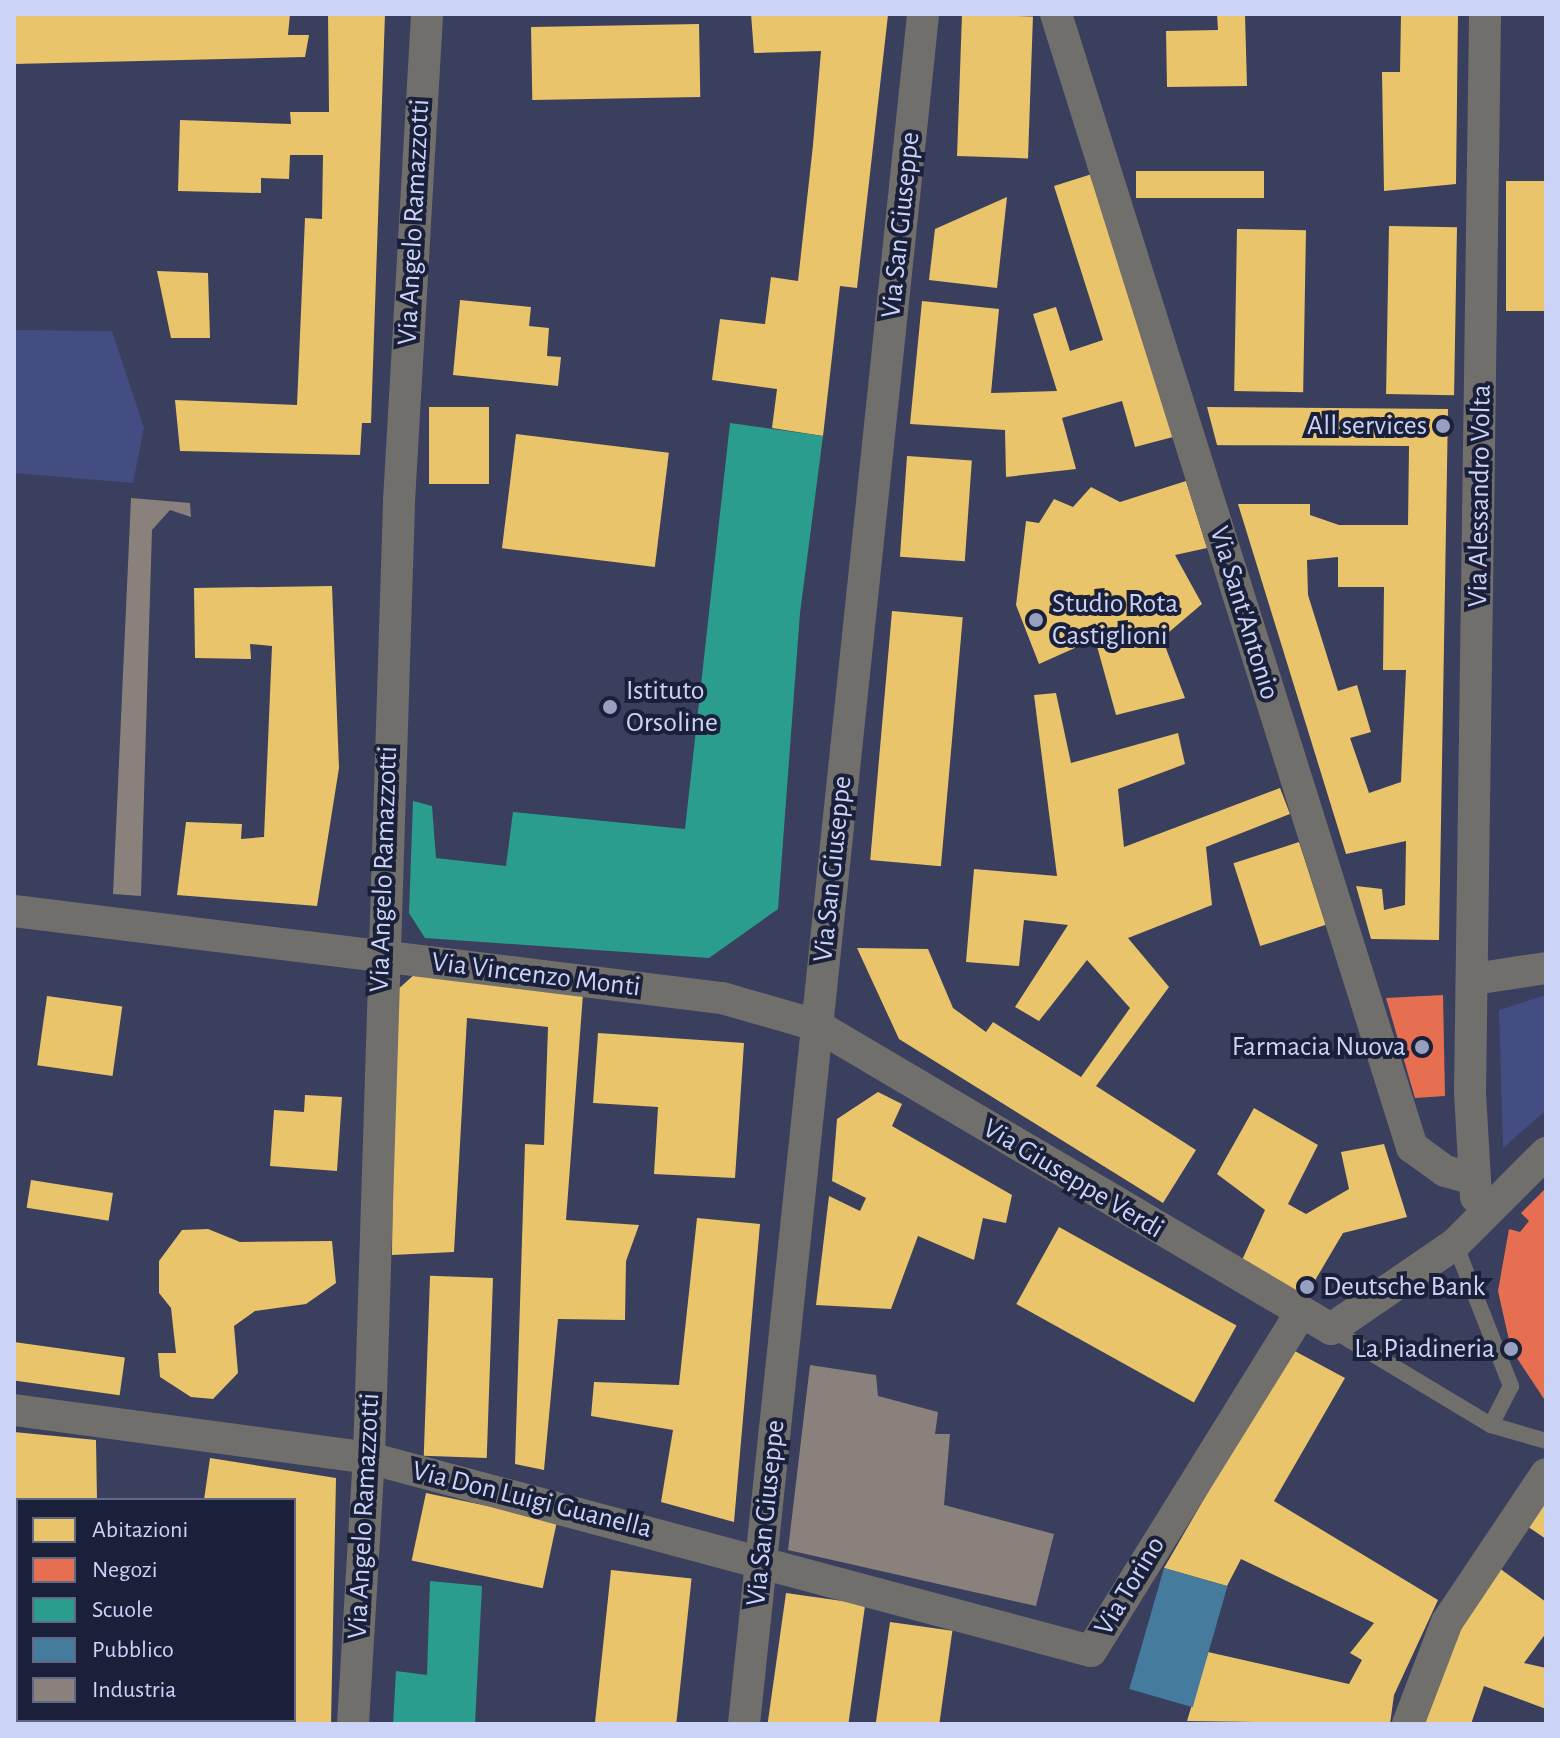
<!DOCTYPE html>
<style>
body{margin:0}
#map{position:relative;width:1560px;height:1738px;overflow:hidden;background:#3a3f5e;font-family:"Alegreya Sans",sans-serif}
div>[style]{position:absolute}
.green>*{inset:0;background:#434d81}
.homes>*{inset:0;background:#e9c46a;transform-origin:0 0}
.shops>*{inset:0;background:#e76f51}
.schools>*{inset:0;background:#2a9d8f}
.public>*{inset:0;background:#457b9d;transform-origin:0 0}
.industry>*{inset:0;background:#8a817c}
.service>*{height:16px;margin:-8px;padding:0 8px;transform-origin:8px;border-radius:8px;background:#716f6c}
.minor>*{height:32px;margin:-16px;padding:0 16px;transform-origin:16px;border-radius:16px;background:#716f6c}
.dots>*{width:22px;height:22px;translate:-50% -50%;box-sizing:border-box;border:4px solid #1a2039;border-radius:50%}
span{translate:-50% -50%;white-space:nowrap;text-align:center;line-height:1.15;-webkit-text-stroke:8px #1a2039;paint-order:stroke}
.street-label{font-size:28px;color:#cbd4f7}
.poi-label{font-size:28px;color:#cbd4f7}
.right{translate:-100% -50%;text-align:right}
.left{translate:0 -50%;text-align:left}
.frame{position:absolute;inset:0;border:16px solid #cbd4f7;pointer-events:none}
.legend{position:absolute;left:16px;top:1498px;width:280px;height:224px;box-sizing:border-box;background:#1a2039;border:2px solid #616885;margin:0;padding:10px 14px;list-style:none;font-size:24px;color:#cbd4f7}
.legend li{display:flex;align-items:center;gap:16px;height:40px}
.legend b{width:40px;border:2px solid #616885}
</style>
<div id="map">
<div class="green">
<i style="clip-path:polygon(14px 330px,112px 331px,144px 428px,133px 483px,14px 473px)"></i>
<i style="clip-path:polygon(1546px 995px,1546px 1110px,1503px 1148px,1499px 1010px)"></i>
</div>
<div class="homes">
<i style="clip-path:polygon(14px 14px,290px 14px,288px 35px,309px 35px,305px 57px,14px 64px)"></i>
<i style="clip-path:polygon(328px 14px,385px 14px,371px 423px,362px 423px,360px 455px,180px 451px,175px 400px,297px 405px,305px 218px,322px 219px,323px 155px,290px 155px,289px 179px,261px 178px,261px 193px,178px 191px,180px 120px,291px 124px,290px 112px,329px 112px)"></i>
<i style="clip-path:polygon(751px 14px,888px 15px,857px 288px,840px 286px,823px 436px,772px 428px,777px 389px,712px 380px,720px 319px,765px 324px,771px 277px,798px 281px,813px 145px,821px 51px,754px 53px)"></i>
<i style="left:962px;top:14px;width:71px;height:142px;rotate:2deg"></i>
<i style="clip-path:polygon(1217px 14px,1245px 14px,1247px 86px,1167px 87px,1166px 31px,1218px 30px)"></i>
<i style="clip-path:polygon(1401px 14px,1458px 14px,1456px 184px,1384px 191px,1382px 72px,1400px 72px)"></i>
<i style="left:699px;top:24px;width:73px;height:168px;rotate:89deg"></i>
<i style="left:1136px;top:171px;width:128px;height:27px"></i>
<i style="clip-path:polygon(1092px 174px,1173px 437px,1135px 447px,1122px 401px,1062px 418px,1076px 469px,1006px 477px,1005px 430px,910px 424px,922px 301px,999px 309px,991px 393px,1057px 391px,1033px 314px,1056px 307px,1070px 351px,1103px 340px,1054px 186px)"></i>
<i style="left:1506px;top:181px;width:40px;height:130px"></i>
<i style="clip-path:polygon(1007px 197px,997px 288px,929px 280px,935px 229px)"></i>
<i style="left:1389px;top:226px;width:68px;height:168px;rotate:1deg"></i>
<i style="left:1237px;top:229px;width:69px;height:162px;rotate:1deg"></i>
<i style="clip-path:polygon(157px 271px,208px 273px,210px 338px,171px 338px)"></i>
<i style="clip-path:polygon(460px 300px,531px 307px,529px 326px,549px 328px,547px 356px,561px 357px,558px 386px,453px 375px)"></i>
<i style="left:429px;top:407px;width:60px;height:77px"></i>
<i style="clip-path:polygon(evenodd,1207px 407px,1448px 409px,1439px 940px,1371px 939px,1356px 886px,1382px 889px,1384px 910px,1405px 905px,1406px 841px,1346px 854px,1238px 504px,1310px 504px,1310px 515px,1339px 525px,1408px 525px,1409px 446px,1217px 445px,1207px 407px,1338px 557px,1338px 587px,1384px 587px,1383px 670px,1406px 670px,1401px 782px,1369px 793px,1350px 738px,1371px 732px,1357px 685px,1338px 691px,1308px 595px,1307px 560px,1338px 557px)"></i>
<i style="left:516px;top:434px;width:154px;height:115px;rotate:7deg"></i>
<i style="left:907px;top:456px;width:65px;height:101px;rotate:4deg"></i>
<i style="clip-path:polygon(1186px 481px,1207px 548px,1175px 555px,1202px 604px,1162px 638px,1185px 698px,1116px 715px,1095px 639px,1039px 664px,1016px 605px,1026px 521px,1039px 523px,1054px 499px,1073px 507px,1091px 487px,1120px 502px)"></i>
<i style="clip-path:polygon(332px 586px,339px 768px,317px 906px,177px 895px,186px 822px,242px 824px,241px 839px,264px 837px,272px 646px,250px 644px,251px 659px,195px 658px,194px 588px)"></i>
<i style="left:892px;top:611px;width:71px;height:250px;rotate:5deg"></i>
<i style="clip-path:polygon(1056px 693px,1071px 763px,1178px 733px,1185px 764px,1118px 789px,1124px 847px,1280px 788px,1290px 814px,1206px 847px,1212px 905px,1128px 938px,1169px 987px,1096px 1086px,1196px 1150px,1163px 1203px,899px 1039px,857px 948px,928px 949px,953px 1008px,986px 1032px,993px 1022px,1081px 1077px,1130px 1008px,1087px 960px,1039px 1021px,1015px 1007px,1068px 925px,1024px 920px,1019px 966px,966px 962px,974px 869px,1057px 876px,1034px 695px)"></i>
<i style="left:1299px;top:842px;width:87px;height:69px;rotate:72deg"></i>
<i style="clip-path:polygon(416px 973px,583px 994px,566px 1220px,639px 1225px,626px 1261px,625px 1320px,558px 1319px,544px 1470px,515px 1464px,525px 1144px,544px 1145px,548px 1027px,467px 1018px,454px 1252px,392px 1255px,395px 992px)"></i>
<i style="left:47px;top:996px;width:76px;height:70px;rotate:8deg"></i>
<i style="clip-path:polygon(598px 1033px,744px 1043px,735px 1178px,654px 1174px,658px 1107px,593px 1103px)"></i>
<i style="clip-path:polygon(878px 1092px,902px 1104px,892px 1126px,1012px 1195px,1006px 1223px,983px 1218px,974px 1260px,918px 1236px,891px 1309px,816px 1305px,829px 1196px,860px 1211px,866px 1198px,832px 1181px,837px 1119px)"></i>
<i style="clip-path:polygon(305px 1095px,342px 1097px,337px 1171px,270px 1166px,274px 1110px,304px 1112px)"></i>
<i style="clip-path:polygon(1254px 1108px,1318px 1145px,1288px 1204px,1306px 1214px,1349px 1189px,1341px 1152px,1384px 1144px,1407px 1217px,1343px 1233px,1304px 1299px,1242px 1260px,1265px 1210px,1217px 1174px)"></i>
<i style="left:31px;top:1180px;width:83px;height:28px;rotate:9deg"></i>
<i style="clip-path:polygon(697px 1218px,760px 1224px,734px 1522px,661px 1502px,673px 1430px,591px 1416px,594px 1382px,679px 1385px)"></i>
<i style="left:1059px;top:1227px;width:203px;height:88px;rotate:29deg"></i>
<i style="clip-path:polygon(208px 1229px,240px 1242px,332px 1241px,336px 1283px,306px 1304px,255px 1311px,234px 1326px,238px 1373px,213px 1399px,191px 1397px,160px 1377px,158px 1353px,176px 1353px,171px 1308px,159px 1293px,159px 1261px,182px 1230px)"></i>
<i style="left:493px;top:1278px;width:180px;height:63px;rotate:92deg"></i>
<i style="left:14px;top:1342px;width:112px;height:38px;rotate:8deg"></i>
<i style="clip-path:polygon(1291px 1349px,1345px 1378px,1274px 1501px,1438px 1600px,1394px 1695px,1390px 1724px,1187px 1721px,1208px 1652px,1349px 1684px,1362px 1660px,1350px 1653px,1374px 1623px,1241px 1559px,1227px 1586px,1164px 1568px)"></i>
<i style="clip-path:polygon(14px 1432px,96px 1440px,97px 1500px,18px 1500px,18px 1720px,48px 1724px,14px 1724px)"></i>
<i style="clip-path:polygon(210px 1458px,336px 1478px,331px 1724px,268px 1724px,294px 1720px,294px 1500px,204px 1500px)"></i>
<i style="clip-path:polygon(1546px 1490px,1546px 1539px,1524px 1524px)"></i>
<i style="left:426px;top:1493px;width:134px;height:69px;rotate:12deg"></i>
<i style="clip-path:polygon(1495px 1565px,1546px 1602px,1546px 1633px,1524px 1663px,1546px 1668px,1546px 1709px,1484px 1686px,1471px 1724px,1417px 1724px,1421px 1699px)"></i>
<i style="left:611px;top:1570px;width:81px;height:155px;rotate:6deg"></i>
<i style="left:786px;top:1593px;width:80px;height:132px;rotate:8deg"></i>
<i style="left:890px;top:1622px;width:63px;height:103px;rotate:8deg"></i>
</div>
<div class="shops">
<i style="clip-path:polygon(1443px 995px,1445px 1096px,1415px 1098px,1386px 998px)"></i>
<i style="clip-path:polygon(1546px 1188px,1546px 1402px,1511px 1349px,1498px 1291px,1509px 1229px,1520px 1232px,1529px 1221px,1521px 1213px)"></i>
</div>
<div class="schools">
<i style="clip-path:polygon(730px 423px,823px 436px,800px 613px,778px 909px,709px 958px,425px 938px,409px 913px,413px 801px,432px 806px,436px 858px,506px 866px,513px 812px,685px 829px)"></i>
<i style="clip-path:polygon(430px 1581px,482px 1586px,475px 1724px,393px 1724px,396px 1671px,427px 1675px)"></i>
</div>
<div class="public">
<i style="left:1164px;top:1568px;width:66px;height:126px;rotate:16deg"></i>
</div>
<div class="industry">
<i style="clip-path:polygon(131px 498px,190px 503px,191px 517px,170px 510px,152px 530px,141px 896px,113px 894px)"></i>
<i style="clip-path:polygon(810px 1365px,876px 1375px,878px 1396px,938px 1412px,935px 1434px,950px 1434px,944px 1505px,1054px 1534px,1036px 1606px,788px 1550px)"></i>
</div>
<div class="service">
<i style="left:1455px;top:1244px;width:153px;rotate:68.5deg"></i>
<i style="left:1511px;top:1386px;width:44px;rotate:117.1deg"></i>
<i style="left:1331px;top:1329px;width:187px;rotate:31deg"></i>
<i style="left:1491px;top:1425px;width:57px;rotate:16.2deg"></i>
</div>
<div class="minor">
<i style="left:1056px;top:14px;width:1188px;rotate:72.56deg"></i>
<i style="left:1412px;top:1147px;width:41px;rotate:36deg"></i>
<i style="left:1445px;top:1171px;width:27px;rotate:15deg"></i>
<i style="left:14px;top:911px;width:713px;rotate:7.01deg"></i>
<i style="left:722px;top:998px;width:98px;rotate:16deg"></i>
<i style="left:816px;top:1025px;width:598px;rotate:30.55deg"></i>
<i style="left:1331px;top:1329px;width:150px;rotate:-34.4deg"></i>
<i style="left:1455px;top:1244px;width:129px;rotate:-45deg"></i>
<i style="left:1474px;top:979px;width:73px;rotate:-8.7deg"></i>
<i style="left:1476px;top:1197px;width:105px;rotate:-93.3deg"></i>
<i style="left:1470px;top:1092px;width:1078px;rotate:-89.2deg"></i>
<i style="left:14px;top:1410px;width:358px;rotate:7.7deg"></i>
<i style="left:369px;top:1458px;width:747px;rotate:14.97deg"></i>
<i style="left:1091px;top:1651px;width:395px;rotate:-58.2deg"></i>
<i style="left:353px;top:1724px;width:266px;rotate:-86.6deg"></i>
<i style="left:369px;top:1458px;width:957px;rotate:-88.2deg"></i>
<i style="left:399px;top:501px;width:488px;rotate:-86.7deg"></i>
<i style="left:744px;top:1724px;width:1719px;rotate:-84.02deg"></i>
<i style="left:1408px;top:1724px;width:109px;rotate:-69.1deg"></i>
<i style="left:1447px;top:1622px;width:178px;rotate:-56.2deg"></i>
</div>
<div class="dots">
<i style="left:1443px;top:426px;background:#98a0c1"></i>
<i style="left:1036px;top:620px;background:#98a0c1"></i>
<i style="left:610px;top:707px;background:#98a0c1"></i>
<i style="left:1422px;top:1047px;background:#98a0c1"></i>
<i style="left:1307px;top:1287px;background:#98a0c1"></i>
<i style="left:1511px;top:1349px;background:#98a0c1"></i>
</div>
<div class="street-label">
<span style="left:414px;top:222px;rotate:-87deg">Via Angelo Ramazzotti</span>
<span style="left:901px;top:225px;rotate:-84deg">Via San Giuseppe</span>
<span style="left:1480px;top:496px;rotate:-89deg">Via Alessandro Volta</span>
<span style="left:1244px;top:613px;rotate:73deg">Via Sant'Antonio</span>
<span style="left:384px;top:869px;rotate:-88deg">Via Angelo Ramazzotti</span>
<span style="left:833px;top:869px;rotate:-84deg">Via San Giuseppe</span>
<span style="left:536px;top:975px;rotate:7deg">Via Vincenzo Monti</span>
<span style="left:1073px;top:1179px;rotate:31deg">Via Giuseppe Verdi</span>
<span style="left:532px;top:1500px;rotate:14deg">Via Don Luigi Guanella</span>
<span style="left:766px;top:1513px;rotate:-84deg">Via San Giuseppe</span>
<span style="left:364px;top:1516px;rotate:-87deg">Via Angelo Ramazzotti</span>
<span style="left:1130px;top:1586px;rotate:-59deg">Via Torino</span>
</div>
<div class="poi-label">
<span class="right" style="left:1427px;top:426px">All services</span>
<span class="left" style="left:1052px;top:620px">Studio Rota<br>Castiglioni</span>
<span class="left" style="left:626px;top:707px">Istituto<br>Orsoline</span>
<span class="right" style="left:1406px;top:1047px">Farmacia Nuova</span>
<span class="left" style="left:1323px;top:1287px">Deutsche Bank</span>
<span class="right" style="left:1495px;top:1349px">La Piadineria</span>
</div>
<div class="frame"></div>
<ul class="legend">
<li><b style="height:22px;background:#e9c46a"></b>Abitazioni</li>
<li><b style="height:22px;background:#e76f51"></b>Negozi</li>
<li><b style="height:22px;background:#2a9d8f"></b>Scuole</li>
<li><b style="height:22px;background:#457b9d"></b>Pubblico</li>
<li><b style="height:22px;background:#8a817c"></b>Industria</li>
</ul>
</div>
